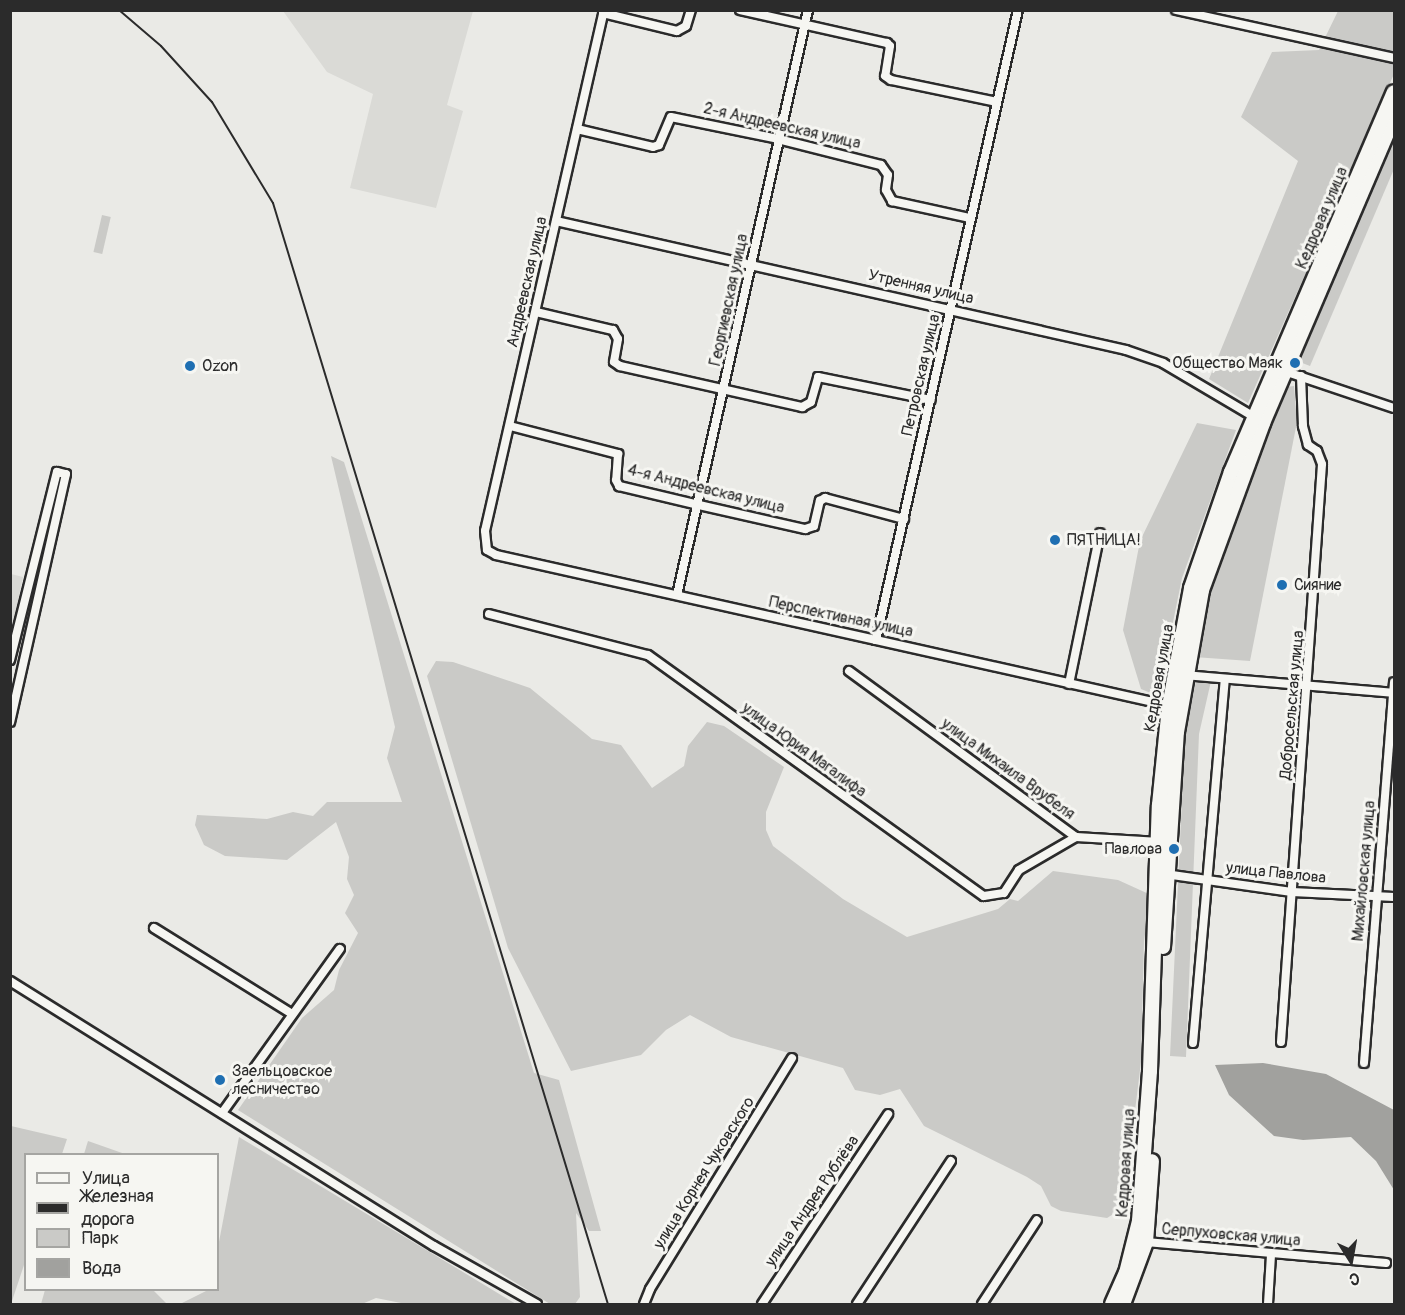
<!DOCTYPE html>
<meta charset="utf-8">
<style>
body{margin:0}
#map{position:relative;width:1405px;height:1315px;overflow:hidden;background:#eaeae6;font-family:Pangolin,sans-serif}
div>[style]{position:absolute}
.built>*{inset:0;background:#dadad6}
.green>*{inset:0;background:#cacac7;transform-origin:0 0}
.water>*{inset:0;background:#a1a19e}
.roads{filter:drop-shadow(2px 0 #2b2b2b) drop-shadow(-2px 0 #2b2b2b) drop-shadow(0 2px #2b2b2b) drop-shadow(0 -2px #2b2b2b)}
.minor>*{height:8px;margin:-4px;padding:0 4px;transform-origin:4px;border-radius:4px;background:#f6f6f2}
.primary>*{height:14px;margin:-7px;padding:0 7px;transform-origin:7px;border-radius:7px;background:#f6f6f2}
.rail>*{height:2px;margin:-1px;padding:0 1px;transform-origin:1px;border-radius:1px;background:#2b2b2b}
.dots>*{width:16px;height:16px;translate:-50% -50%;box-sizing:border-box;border:3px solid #f6f6f2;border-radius:50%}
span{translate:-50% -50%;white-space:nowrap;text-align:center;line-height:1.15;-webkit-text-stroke:6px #f6f6f2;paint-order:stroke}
.street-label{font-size:16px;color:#2b2b2b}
.poi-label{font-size:16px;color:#2b2b2b}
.right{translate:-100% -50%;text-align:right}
.left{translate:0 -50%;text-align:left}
.frame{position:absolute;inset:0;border:12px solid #2b2b2b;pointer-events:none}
.legend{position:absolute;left:24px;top:1153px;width:195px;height:138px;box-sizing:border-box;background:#f6f6f2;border:2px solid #a5a5a2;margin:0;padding:8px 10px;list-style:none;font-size:18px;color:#2b2b2b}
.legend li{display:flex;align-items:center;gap:12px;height:30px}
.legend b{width:30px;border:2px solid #a5a5a2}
.north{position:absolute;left:1321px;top:1231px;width:60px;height:60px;-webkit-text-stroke:4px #f6f6f2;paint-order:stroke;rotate:169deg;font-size:16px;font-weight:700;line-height:24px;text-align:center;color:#2b2b2b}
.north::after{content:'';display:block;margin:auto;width:21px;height:27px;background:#2b2b2b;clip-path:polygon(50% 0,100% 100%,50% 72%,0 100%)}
</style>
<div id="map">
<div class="built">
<i style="clip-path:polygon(283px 11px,473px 11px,447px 105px,463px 111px,436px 208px,350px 188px,373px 94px,327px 72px)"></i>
<i style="clip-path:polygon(11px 574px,23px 577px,11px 634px,10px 574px)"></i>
</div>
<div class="green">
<i style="clip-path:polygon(1338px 11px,1394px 11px,1394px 74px,1248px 403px,1209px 379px,1298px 161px,1241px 117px,1272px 52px,1319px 50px)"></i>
<i style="clip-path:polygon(1394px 122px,1394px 169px,1310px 366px,1292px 359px)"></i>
<i style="left:102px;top:215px;width:9px;height:38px;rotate:13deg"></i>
<i style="clip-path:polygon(1294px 386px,1297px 422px,1250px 661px,1194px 657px,1212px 575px,1245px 476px,1286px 387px)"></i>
<i style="clip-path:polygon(1197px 423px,1236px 430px,1182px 578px,1158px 696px,1141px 689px,1123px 630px,1140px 541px)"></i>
<i style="clip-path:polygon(331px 456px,344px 462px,534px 1073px,559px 1080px,601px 1231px,589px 1231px,576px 1213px,580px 1297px,575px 1304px,550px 1304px,238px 1110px,302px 1018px,334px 990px,339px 970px,358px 933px,345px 913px,354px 895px,347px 879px,349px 857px,336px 822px,287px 860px,225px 856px,204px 845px,195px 825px,197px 815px,267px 819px,293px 812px,313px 816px,327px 802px,402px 802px,387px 758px,395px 727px)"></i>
<i style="clip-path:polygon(436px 661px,453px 662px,530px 688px,592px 739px,621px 745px,652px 788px,684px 766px,688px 746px,707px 722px,724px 726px,784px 767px,766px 812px,766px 830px,773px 846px,843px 899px,907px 937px,998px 909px,1010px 899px,1018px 901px,1053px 871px,1118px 880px,1151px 895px,1144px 941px,1141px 1062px,1123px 1208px,1107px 1218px,1061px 1211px,1051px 1206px,1041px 1186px,1027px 1177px,924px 1126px,900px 1089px,880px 1095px,855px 1090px,843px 1068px,731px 1037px,690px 1015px,666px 1030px,641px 1055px,571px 1071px,508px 948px,427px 676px)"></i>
<i style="clip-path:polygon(1196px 681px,1211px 681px,1199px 734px,1186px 1057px,1170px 1056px,1185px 733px)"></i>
<i style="clip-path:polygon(11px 1126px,67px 1139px,62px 1154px,26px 1154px,25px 1262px,11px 1304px)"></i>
<i style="clip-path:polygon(239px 1137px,516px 1304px,406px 1304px,376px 1298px,362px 1304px,180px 1304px,208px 1290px,218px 1290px,218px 1247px)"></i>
<i style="clip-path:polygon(88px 1141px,125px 1154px,84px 1154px)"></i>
<i style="clip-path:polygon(45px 1290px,153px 1290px,167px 1304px,41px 1304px)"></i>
</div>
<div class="water">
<i style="clip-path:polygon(1263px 1063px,1326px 1074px,1394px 1110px,1394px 1190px,1376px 1161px,1351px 1137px,1303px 1140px,1274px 1136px,1229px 1095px,1215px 1065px)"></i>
</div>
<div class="roads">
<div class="minor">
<i style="left:604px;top:10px;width:534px;rotate:102.87deg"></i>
<i style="left:485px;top:531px;width:19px;rotate:84deg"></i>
<i style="left:487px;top:550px;width:10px;rotate:29deg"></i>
<i style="left:496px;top:555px;width:692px;rotate:12.61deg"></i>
<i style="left:740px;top:10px;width:151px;rotate:12.7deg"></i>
<i style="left:887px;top:43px;width:4px;rotate:45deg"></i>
<i style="left:890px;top:46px;width:30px;rotate:99deg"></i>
<i style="left:885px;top:76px;width:7px;rotate:34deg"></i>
<i style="left:891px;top:80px;width:108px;rotate:11.7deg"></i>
<i style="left:1176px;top:10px;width:223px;rotate:12.4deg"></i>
<i style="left:603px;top:13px;width:76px;rotate:13.7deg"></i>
<i style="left:677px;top:31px;width:10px;rotate:-29deg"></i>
<i style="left:686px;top:26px;width:17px;rotate:-73deg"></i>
<i style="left:577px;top:129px;width:78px;rotate:13.3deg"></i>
<i style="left:653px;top:147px;width:6px;rotate:-18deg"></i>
<i style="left:659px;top:145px;width:30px;rotate:-67deg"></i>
<i style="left:671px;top:117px;width:109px;rotate:11.6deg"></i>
<i style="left:778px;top:139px;width:106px;rotate:14.2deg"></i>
<i style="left:881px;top:165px;width:12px;rotate:55deg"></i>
<i style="left:888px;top:175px;width:15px;rotate:98deg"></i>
<i style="left:886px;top:190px;width:13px;rotate:61deg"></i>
<i style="left:892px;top:201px;width:79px;rotate:12.4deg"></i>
<i style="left:556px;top:221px;width:584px;rotate:12.75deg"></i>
<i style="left:1126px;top:350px;width:39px;rotate:19deg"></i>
<i style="left:1163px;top:363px;width:108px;rotate:30.6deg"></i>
<i style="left:536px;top:312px;width:79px;rotate:13.2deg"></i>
<i style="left:613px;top:330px;width:10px;rotate:61deg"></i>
<i style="left:618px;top:339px;width:23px;rotate:100deg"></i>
<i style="left:614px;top:362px;width:7px;rotate:34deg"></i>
<i style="left:620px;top:366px;width:187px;rotate:12.7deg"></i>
<i style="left:802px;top:407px;width:10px;rotate:-29deg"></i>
<i style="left:811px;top:402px;width:26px;rotate:-74deg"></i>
<i style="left:818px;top:377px;width:115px;rotate:11.5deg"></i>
<i style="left:1281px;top:370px;width:119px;rotate:18.6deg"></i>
<i style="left:510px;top:426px;width:112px;rotate:14.5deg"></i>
<i style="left:618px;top:454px;width:26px;rotate:94deg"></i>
<i style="left:616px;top:480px;width:7px;rotate:63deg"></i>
<i style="left:619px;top:486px;width:82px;rotate:13.4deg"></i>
<i style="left:699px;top:505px;width:109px;rotate:12.8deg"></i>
<i style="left:805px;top:529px;width:9px;rotate:-18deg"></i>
<i style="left:814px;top:526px;width:26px;rotate:-77deg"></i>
<i style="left:820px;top:501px;width:6px;rotate:-31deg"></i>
<i style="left:825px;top:498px;width:82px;rotate:14.9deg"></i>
<i style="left:677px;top:595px;width:599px;rotate:-77.38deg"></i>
<i style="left:489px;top:614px;width:164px;rotate:14.5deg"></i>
<i style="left:648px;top:655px;width:413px;rotate:35.7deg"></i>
<i style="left:984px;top:896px;width:20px;rotate:-9deg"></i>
<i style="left:1004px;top:893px;width:27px;rotate:-57deg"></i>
<i style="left:1019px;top:870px;width:66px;rotate:-30.1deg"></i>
<i style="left:876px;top:640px;width:646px;rotate:-77.3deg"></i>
<i style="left:10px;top:660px;width:194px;rotate:-76deg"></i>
<i style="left:57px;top:472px;width:9px;rotate:13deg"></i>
<i style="left:66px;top:474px;width:254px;rotate:102.7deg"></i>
<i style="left:849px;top:671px;width:281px;rotate:36.2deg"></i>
<i style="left:1076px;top:837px;width:84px;rotate:3.4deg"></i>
<i style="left:1185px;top:675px;width:210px;rotate:4.9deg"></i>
<i style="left:1069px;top:684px;width:154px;rotate:-78.4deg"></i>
<i style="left:1165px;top:874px;width:128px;rotate:8.1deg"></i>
<i style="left:1292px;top:892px;width:102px;rotate:2.8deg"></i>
<i style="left:154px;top:928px;width:163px;rotate:31.9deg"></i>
<i style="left:10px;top:981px;width:500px;rotate:32.01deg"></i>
<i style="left:434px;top:1246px;width:118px;rotate:29.4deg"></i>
<i style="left:1281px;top:1042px;width:579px;rotate:-85.94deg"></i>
<i style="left:1322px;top:464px;width:14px;rotate:-111deg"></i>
<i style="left:1317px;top:451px;width:11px;rotate:-146deg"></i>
<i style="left:1308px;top:445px;width:20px;rotate:-105deg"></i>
<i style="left:1303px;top:426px;width:50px;rotate:-92.3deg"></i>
<i style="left:1193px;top:1043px;width:365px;rotate:-85deg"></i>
<i style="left:1364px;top:1063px;width:382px;rotate:-85.5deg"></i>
<i style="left:222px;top:1113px;width:202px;rotate:-54.3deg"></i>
<i style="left:1146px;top:1242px;width:241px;rotate:5deg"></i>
<i style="left:644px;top:1304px;width:16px;rotate:-68deg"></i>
<i style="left:650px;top:1289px;width:271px;rotate:-58.4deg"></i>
<i style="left:762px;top:1304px;width:228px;rotate:-56.4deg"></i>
<i style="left:857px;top:1304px;width:171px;rotate:-56.7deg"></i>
<i style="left:982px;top:1304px;width:100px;rotate:-56.8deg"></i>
<i style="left:1268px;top:1304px;width:49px;rotate:-86.5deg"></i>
</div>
<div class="primary">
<i style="left:1163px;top:947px;width:215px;rotate:-86.3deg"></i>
<i style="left:1177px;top:732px;width:144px;rotate:-80deg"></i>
<i style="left:1202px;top:590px;width:178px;rotate:-69.9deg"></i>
<i style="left:1263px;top:423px;width:333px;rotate:-66.8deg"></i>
<i style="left:1112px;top:1304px;width:34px;rotate:-66deg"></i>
<i style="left:1126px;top:1273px;width:54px;rotate:-76deg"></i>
<i style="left:1139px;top:1221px;width:150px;rotate:-85.8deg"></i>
<i style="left:1150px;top:1071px;width:266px;rotate:-88.1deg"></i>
<i style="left:1159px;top:805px;width:100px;rotate:-84.2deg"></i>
<i style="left:1169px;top:706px;width:120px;rotate:-79.4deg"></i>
<i style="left:1191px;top:588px;width:123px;rotate:-71deg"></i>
<i style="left:1231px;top:472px;width:413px;rotate:-66.8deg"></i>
<i style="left:1123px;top:1304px;width:66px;rotate:-69.6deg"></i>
<i style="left:1146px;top:1242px;width:81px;rotate:-85.8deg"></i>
</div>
</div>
<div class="rail">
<i style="left:119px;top:10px;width:55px;rotate:40.6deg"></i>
<i style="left:161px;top:46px;width:76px;rotate:47.7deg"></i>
<i style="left:212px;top:102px;width:118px;rotate:58.9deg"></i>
<i style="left:273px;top:203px;width:1151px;rotate:73.08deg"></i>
</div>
<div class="dots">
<i style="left:1295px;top:363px;background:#1f6fb2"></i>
<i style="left:190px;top:366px;background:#1f6fb2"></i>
<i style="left:1055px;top:540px;background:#1f6fb2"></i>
<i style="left:1282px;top:585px;background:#1f6fb2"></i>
<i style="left:1174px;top:849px;background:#1f6fb2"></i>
<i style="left:220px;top:1080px;background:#1f6fb2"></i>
</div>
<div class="street-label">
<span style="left:782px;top:126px;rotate:13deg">2-я Андреевская улица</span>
<span style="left:1322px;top:218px;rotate:-67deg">Кедровая улица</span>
<span style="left:527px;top:282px;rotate:-77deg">Андреевская улица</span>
<span style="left:921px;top:287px;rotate:13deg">Утренняя улица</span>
<span style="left:729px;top:300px;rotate:-78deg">Георгиевская улица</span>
<span style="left:921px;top:375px;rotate:-77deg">Петровская улица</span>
<span style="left:706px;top:489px;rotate:14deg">4-я Андреевская улица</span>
<span style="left:841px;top:617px;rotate:12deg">Перспективная улица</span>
<span style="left:1159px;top:678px;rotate:-80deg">Кедровая улица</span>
<span style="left:1292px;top:705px;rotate:-85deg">Добросельская улица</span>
<span style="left:804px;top:750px;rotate:36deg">улица Юрия Магалифа</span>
<span style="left:1008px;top:769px;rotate:36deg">улица Михаила Врубеля</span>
<span style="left:1364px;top:871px;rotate:-85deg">Михайловская улица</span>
<span style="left:1276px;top:873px;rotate:6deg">улица Павлова</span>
<span style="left:1126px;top:1163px;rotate:-86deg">Кедровая улица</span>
<span style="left:704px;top:1173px;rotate:-58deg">улица Корнея Чуковского</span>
<span style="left:812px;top:1201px;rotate:-56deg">улица Андрея Рублёва</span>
<span style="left:1231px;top:1235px;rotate:5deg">Серпуховская улица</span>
</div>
<div class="poi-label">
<span class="right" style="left:1283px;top:363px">Общество Маяк</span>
<span class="left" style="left:202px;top:366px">Ozon</span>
<span class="left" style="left:1067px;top:540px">ПЯТНИЦА!</span>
<span class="left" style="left:1294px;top:585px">Сияние</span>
<span class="right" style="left:1162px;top:849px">Павлова</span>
<span class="left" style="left:232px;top:1080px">Заельцовское<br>лесничество</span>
</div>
<div class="frame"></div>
<ul class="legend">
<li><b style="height:8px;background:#f6f6f2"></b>Улица</li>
<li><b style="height:8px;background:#2b2b2b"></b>Железная дорога</li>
<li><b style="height:16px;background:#cacac7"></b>Парк</li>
<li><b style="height:16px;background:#a1a19e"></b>Вода</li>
</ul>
<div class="north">С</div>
</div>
